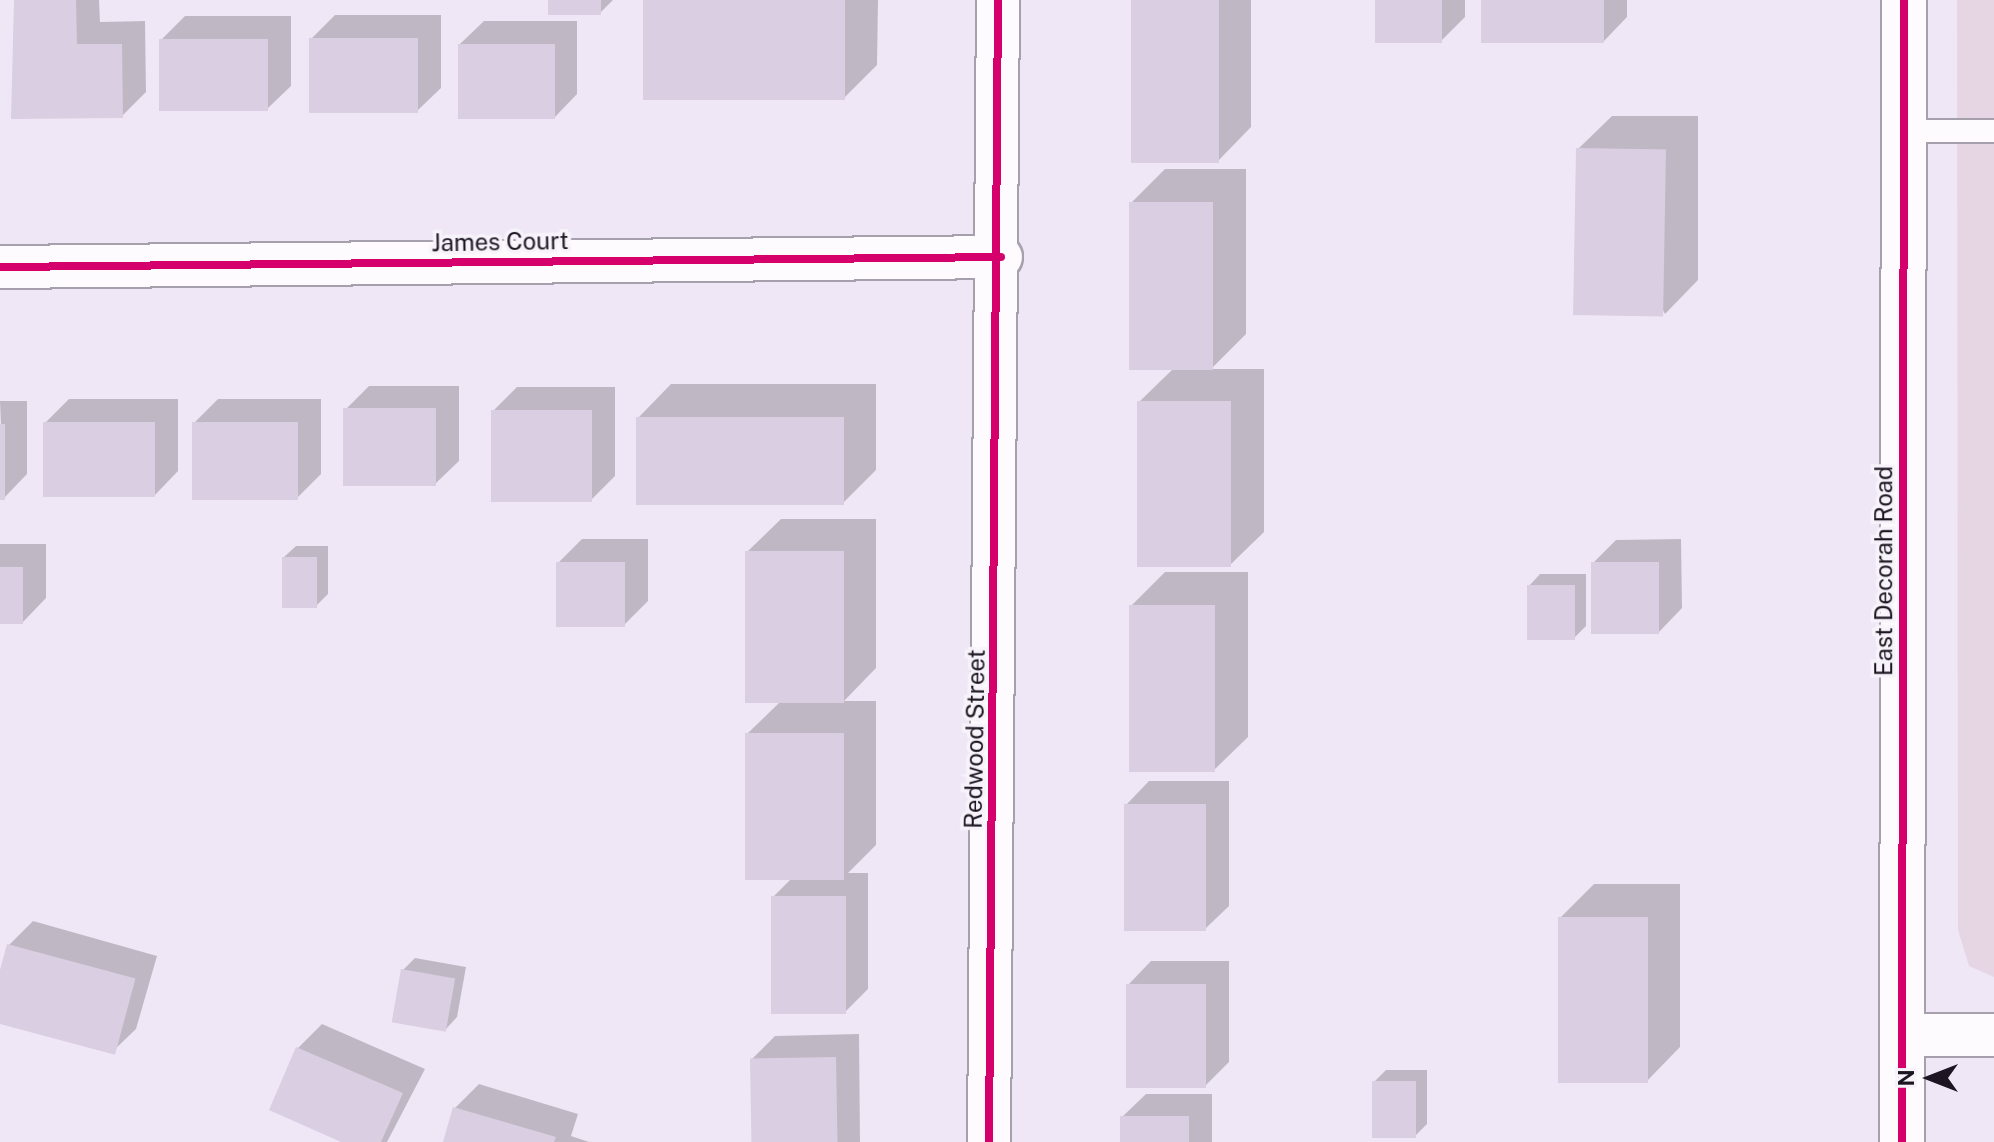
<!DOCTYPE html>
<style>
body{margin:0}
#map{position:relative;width:1994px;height:1142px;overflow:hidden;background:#efe7f6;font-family:"Public Sans",sans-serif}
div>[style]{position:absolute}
.education>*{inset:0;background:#e6d6e4}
.shadow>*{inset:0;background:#0003}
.building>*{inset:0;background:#d9cee2;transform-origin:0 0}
.roads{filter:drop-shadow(2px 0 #a69fac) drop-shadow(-2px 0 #a69fac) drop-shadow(0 2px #a69fac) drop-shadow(0 -2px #a69fac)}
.lane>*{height:22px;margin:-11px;padding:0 11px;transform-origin:11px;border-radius:11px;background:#fdfbfe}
.street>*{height:42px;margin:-21px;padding:0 21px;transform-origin:21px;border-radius:21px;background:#fdfbfe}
.secondary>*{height:44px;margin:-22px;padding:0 22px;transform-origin:22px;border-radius:22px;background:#fdfbfe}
.cycleway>*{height:8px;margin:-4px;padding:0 4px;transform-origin:4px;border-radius:4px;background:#d6006c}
span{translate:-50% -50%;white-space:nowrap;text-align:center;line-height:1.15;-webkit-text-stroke:7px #f7f3fa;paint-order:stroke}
.street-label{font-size:24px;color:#1d1622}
.north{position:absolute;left:1890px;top:1038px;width:80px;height:80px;-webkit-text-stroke:6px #f7f3fa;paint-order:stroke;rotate:270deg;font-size:22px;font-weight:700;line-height:32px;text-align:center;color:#1d1622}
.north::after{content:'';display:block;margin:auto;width:28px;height:36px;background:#1d1622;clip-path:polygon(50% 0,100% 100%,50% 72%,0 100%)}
</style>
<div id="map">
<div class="education">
<i style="clip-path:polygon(1957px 0,1994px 0,1994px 977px,1969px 966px,1958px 930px)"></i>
</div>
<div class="shadow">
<i style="clip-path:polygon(15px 0,99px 0,100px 22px,145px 21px,146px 92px,122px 116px)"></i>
<i style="clip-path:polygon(550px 0,613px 0,600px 13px)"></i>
<i style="clip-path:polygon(645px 0,878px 0,877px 65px,844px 98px)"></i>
<i style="clip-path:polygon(1133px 0,1251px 0,1251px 127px,1218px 161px)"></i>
<i style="clip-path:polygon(1377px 0,1465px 0,1465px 17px,1441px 41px)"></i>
<i style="clip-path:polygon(1483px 0,1627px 0,1627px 17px,1604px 41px)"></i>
<i style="clip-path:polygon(335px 15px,441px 15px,441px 88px,417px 111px,311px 39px)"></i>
<i style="clip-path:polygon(185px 16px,291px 16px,291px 86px,267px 109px,161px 40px)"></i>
<i style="clip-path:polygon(484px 21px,577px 21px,577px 94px,554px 118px,460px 44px)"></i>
<i style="clip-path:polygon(1612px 116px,1698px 116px,1698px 280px,1665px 314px,1578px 149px)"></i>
<i style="clip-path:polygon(1165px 169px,1246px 169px,1246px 334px,1211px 369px,1264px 369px,1264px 532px,1230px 565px,1139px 402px,1174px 368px,1131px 203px)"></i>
<i style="clip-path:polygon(671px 384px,876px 384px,876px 470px,843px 503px,638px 418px)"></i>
<i style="clip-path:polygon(369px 386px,459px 386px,459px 461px,435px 484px,345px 410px)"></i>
<i style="clip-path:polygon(517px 387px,615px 387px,615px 476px,591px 500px,493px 411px)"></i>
<i style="clip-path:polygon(69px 399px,178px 399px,178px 471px,155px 495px,45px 423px)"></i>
<i style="clip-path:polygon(218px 399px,321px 399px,321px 474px,297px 498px,194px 423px)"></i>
<i style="clip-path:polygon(0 401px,27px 401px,27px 474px,4px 498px)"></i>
<i style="clip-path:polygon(781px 519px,876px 519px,876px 668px,844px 701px,876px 701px,876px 845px,848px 873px,868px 873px,868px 989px,845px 1012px,773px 897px,792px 878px,747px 734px,780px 702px,747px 552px)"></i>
<i style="clip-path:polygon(582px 539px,648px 539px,648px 601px,624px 625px,558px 563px)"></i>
<i style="clip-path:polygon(1681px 539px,1682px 608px,1659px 632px,1593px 563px,1616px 540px)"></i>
<i style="clip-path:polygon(0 544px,46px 544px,46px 598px,23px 622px,0 622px)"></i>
<i style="clip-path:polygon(296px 546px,328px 546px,328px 594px,316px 606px,284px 557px)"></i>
<i style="clip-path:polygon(1165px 572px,1248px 572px,1248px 737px,1214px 770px,1131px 606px)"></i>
<i style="clip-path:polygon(1540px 574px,1586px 574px,1586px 626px,1574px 638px,1529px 586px)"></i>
<i style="clip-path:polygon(1149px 781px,1229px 781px,1229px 906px,1205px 929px,1126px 805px)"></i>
<i style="clip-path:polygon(1594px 884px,1680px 884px,1680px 1047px,1647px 1081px,1560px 918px)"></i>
<i style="clip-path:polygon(33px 921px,157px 956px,136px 1029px,112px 1052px,0 1021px,9px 945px)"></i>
<i style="clip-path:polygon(415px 958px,466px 967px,457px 1017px,446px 1029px,403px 970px)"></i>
<i style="clip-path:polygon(1151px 961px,1229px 961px,1229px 1062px,1205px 1086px,1128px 985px)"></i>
<i style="clip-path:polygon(322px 1024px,425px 1069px,387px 1142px,346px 1142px,272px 1109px,298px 1048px)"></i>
<i style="clip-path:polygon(859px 1034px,860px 1142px,753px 1142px,752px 1059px,775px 1036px)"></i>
<i style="clip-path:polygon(1386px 1070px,1427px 1070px,1427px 1124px,1415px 1136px,1374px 1082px)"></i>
<i style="clip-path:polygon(479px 1084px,578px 1114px,571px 1136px,589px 1142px,445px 1142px,455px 1108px)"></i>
<i style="clip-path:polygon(1146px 1094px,1212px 1094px,1212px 1142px,1122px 1142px,1122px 1117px)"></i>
</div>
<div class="building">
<i style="clip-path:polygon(14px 0,76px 0,77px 44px,122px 44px,123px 118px,11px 119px)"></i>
<i style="left:548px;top:0;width:53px;height:15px"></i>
<i style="left:643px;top:0;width:202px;height:100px"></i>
<i style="left:1131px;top:0;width:88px;height:163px"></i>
<i style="left:1375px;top:0;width:67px;height:43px"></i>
<i style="left:1481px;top:0;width:123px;height:43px"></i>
<i style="left:309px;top:38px;width:109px;height:75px"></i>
<i style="left:159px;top:39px;width:109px;height:72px"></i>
<i style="left:458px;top:44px;width:97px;height:75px"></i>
<i style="left:1576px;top:148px;width:90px;height:167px;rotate:1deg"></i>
<i style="left:1129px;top:202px;width:84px;height:168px"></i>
<i style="left:1137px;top:401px;width:94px;height:166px"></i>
<i style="left:436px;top:408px;width:78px;height:93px;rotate:90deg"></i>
<i style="left:491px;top:410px;width:101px;height:92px"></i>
<i style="left:636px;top:417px;width:208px;height:88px"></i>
<i style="left:43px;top:422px;width:112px;height:75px"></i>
<i style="left:192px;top:422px;width:106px;height:78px"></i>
<i style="left:0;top:424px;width:5px;height:76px"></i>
<i style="left:745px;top:551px;width:99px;height:152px"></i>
<i style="left:282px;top:557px;width:35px;height:51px"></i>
<i style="left:556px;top:562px;width:69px;height:65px"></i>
<i style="left:1659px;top:562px;width:72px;height:68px;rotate:90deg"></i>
<i style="left:0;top:567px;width:23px;height:57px"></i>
<i style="left:1527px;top:585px;width:48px;height:55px"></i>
<i style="left:1129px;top:605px;width:86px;height:167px"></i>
<i style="left:745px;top:733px;width:99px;height:147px"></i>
<i style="left:1124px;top:804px;width:82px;height:127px"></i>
<i style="left:771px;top:896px;width:75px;height:118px"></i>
<i style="left:1558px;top:917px;width:90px;height:166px"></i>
<i style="left:7px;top:944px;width:133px;height:79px;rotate:15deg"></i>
<i style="left:401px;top:969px;width:55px;height:54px;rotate:10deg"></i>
<i style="left:1126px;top:984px;width:80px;height:104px"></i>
<i style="clip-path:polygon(296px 1047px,403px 1093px,381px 1142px,341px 1142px,269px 1110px)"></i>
<i style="left:836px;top:1057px;width:85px;height:86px;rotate:89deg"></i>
<i style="left:1372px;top:1081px;width:44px;height:57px"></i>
<i style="clip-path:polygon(453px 1107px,556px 1137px,554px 1142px,443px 1142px)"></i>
<i style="left:1120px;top:1116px;width:69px;height:26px"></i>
</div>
<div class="roads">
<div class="lane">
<i style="left:1904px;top:131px;width:90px"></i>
</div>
<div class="street">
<i style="left:0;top:267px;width:1001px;rotate:-0.57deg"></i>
<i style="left:1903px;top:1035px;width:91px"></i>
<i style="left:989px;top:1142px;width:1142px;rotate:-89.55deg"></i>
</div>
<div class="secondary">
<i style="left:1902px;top:1142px;width:1142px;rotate:-89.9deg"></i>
</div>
</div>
<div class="cycleway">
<i style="left:0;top:267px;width:1001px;rotate:-0.57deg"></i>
<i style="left:989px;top:1142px;width:1142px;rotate:-89.55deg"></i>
<i style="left:1902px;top:1142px;width:1142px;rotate:-89.9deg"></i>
</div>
<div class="street-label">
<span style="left:500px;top:242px;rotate:-1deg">James Court</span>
<span style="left:1884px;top:571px;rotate:-90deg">East Decorah Road</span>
<span style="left:975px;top:739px;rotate:-89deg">Redwood Street</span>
</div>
<div class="north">N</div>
</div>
